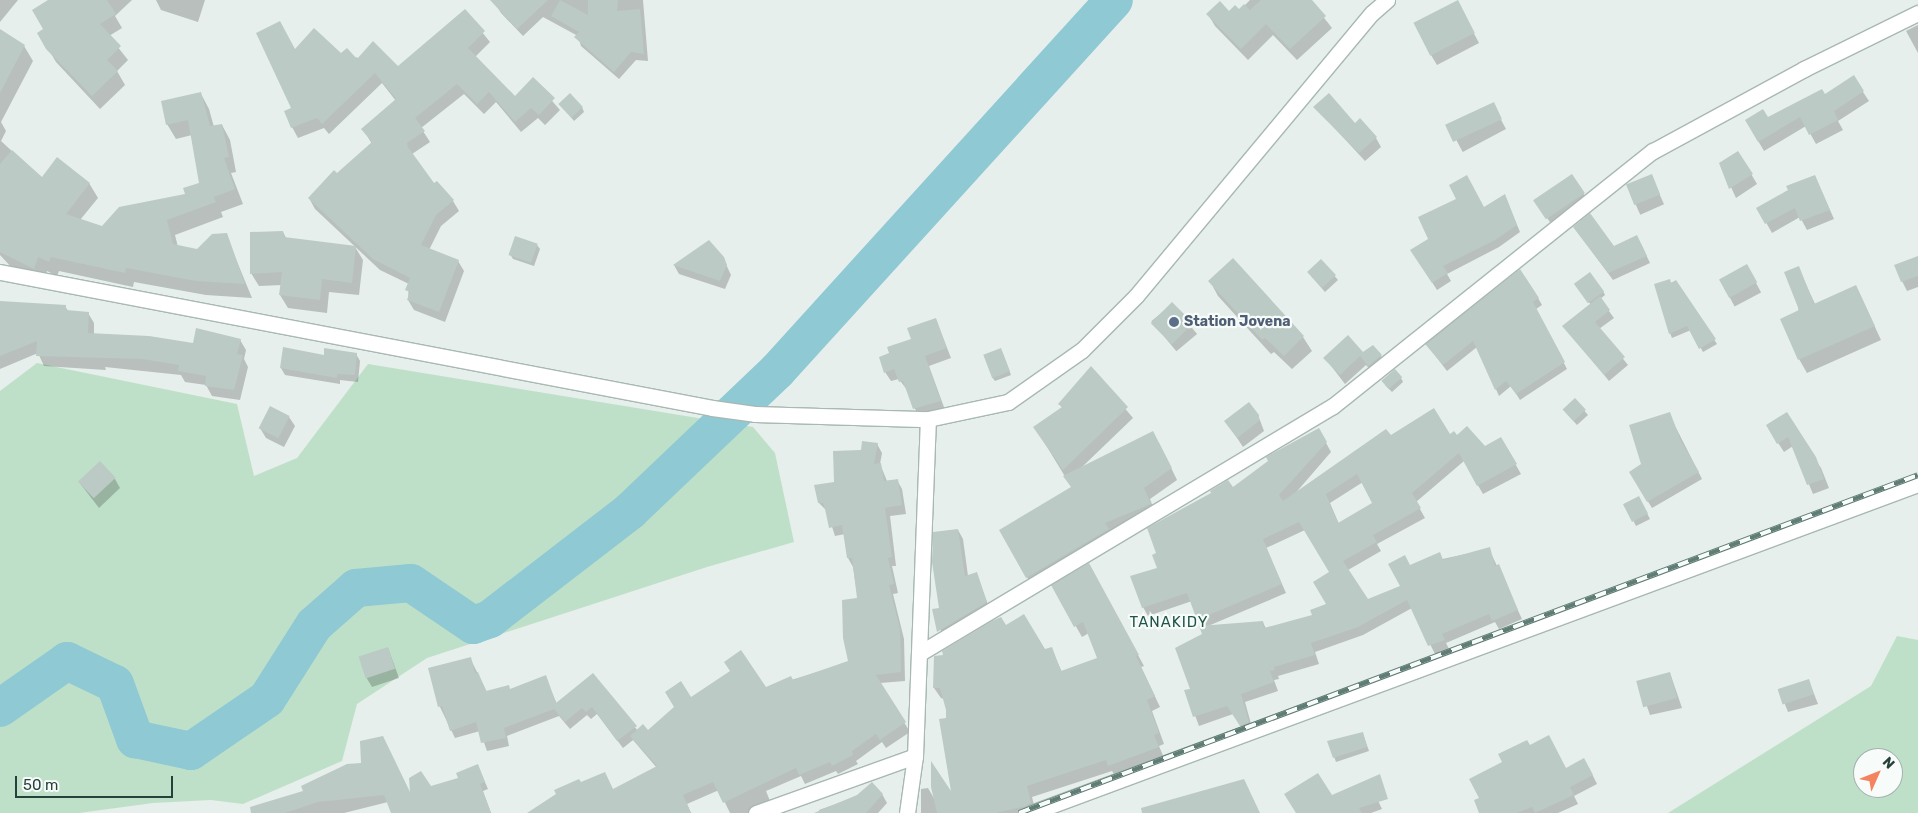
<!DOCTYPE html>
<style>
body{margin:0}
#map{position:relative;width:1918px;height:813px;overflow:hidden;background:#e6efeb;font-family:Rubik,sans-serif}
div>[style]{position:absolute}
.green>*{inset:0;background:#bfe0c8}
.shadow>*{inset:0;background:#0003;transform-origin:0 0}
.river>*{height:38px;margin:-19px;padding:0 19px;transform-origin:19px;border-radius:19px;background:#8ec9d4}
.building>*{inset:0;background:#bbcac4;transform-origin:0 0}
.roads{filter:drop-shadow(1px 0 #a8b8b2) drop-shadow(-1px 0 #a8b8b2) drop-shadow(0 1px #a8b8b2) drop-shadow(0 -1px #a8b8b2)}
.minor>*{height:15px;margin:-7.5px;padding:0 7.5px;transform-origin:7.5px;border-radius:7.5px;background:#fff}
.secondary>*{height:15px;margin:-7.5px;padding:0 7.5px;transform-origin:7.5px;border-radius:7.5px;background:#fff}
.rail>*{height:5.5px;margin-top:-2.75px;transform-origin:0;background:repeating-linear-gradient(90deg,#f7fbf9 0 11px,#5f7d75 0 22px);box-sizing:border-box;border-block:1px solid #5f7d75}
.dots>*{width:14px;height:14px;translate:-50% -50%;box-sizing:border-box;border:2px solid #f7fbf9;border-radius:50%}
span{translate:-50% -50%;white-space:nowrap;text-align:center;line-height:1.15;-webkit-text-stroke:4.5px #f7fbf9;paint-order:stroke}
.service-label{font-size:14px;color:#4e5e75;font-weight:700}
.left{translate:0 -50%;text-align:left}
.neighbourhood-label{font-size:15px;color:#1f5548;letter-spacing:1px}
.north{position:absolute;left:1853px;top:748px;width:50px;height:50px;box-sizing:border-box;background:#f7fbf9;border:1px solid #a3b1ad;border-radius:50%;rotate:46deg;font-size:14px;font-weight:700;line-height:20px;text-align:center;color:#24423a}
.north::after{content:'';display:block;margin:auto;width:18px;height:22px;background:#f4845f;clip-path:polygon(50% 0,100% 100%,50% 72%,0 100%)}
.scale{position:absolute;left:15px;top:776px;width:158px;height:22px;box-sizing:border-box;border:2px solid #24423a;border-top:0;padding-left:6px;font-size:15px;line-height:18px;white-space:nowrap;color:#24423a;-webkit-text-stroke:4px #f7fbf9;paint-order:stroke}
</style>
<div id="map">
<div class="green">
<i style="clip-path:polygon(37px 363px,237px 404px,254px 476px,297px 458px,368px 364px,753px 427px,775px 453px,794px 542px,707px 567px,427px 658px,357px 704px,342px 761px,243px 804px,211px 800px,153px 803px,79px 813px,0 813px,0 391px)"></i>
<i style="clip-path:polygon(evenodd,1897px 636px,1918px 640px,1918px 813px,1668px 813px,1871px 686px,1897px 636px,1863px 758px,1893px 758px,1893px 788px,1863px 788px,1863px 758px)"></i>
</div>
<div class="shadow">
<i style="clip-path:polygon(0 0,18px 0,0 22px)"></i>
<i style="clip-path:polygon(51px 0,132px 0,115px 16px,122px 28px,109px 36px,128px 60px,117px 71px,125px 85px,100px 109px,56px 62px,39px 33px,45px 30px)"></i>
<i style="clip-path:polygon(156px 0,205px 0,198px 22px,161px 10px)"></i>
<i style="clip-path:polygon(502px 0,643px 0,648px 61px,636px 60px,619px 79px,581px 46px,578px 36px,543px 17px,523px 36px,501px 13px,496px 5px)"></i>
<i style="clip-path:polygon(1250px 0,1310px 0,1332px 28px,1297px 60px,1273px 35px,1248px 60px,1215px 26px,1208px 14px,1239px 11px)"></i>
<i style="clip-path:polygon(465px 11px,490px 42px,475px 57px,515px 97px,533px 79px,560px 110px,545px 125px,538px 118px,521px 132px,496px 102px,484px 114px,464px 94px,421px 128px,430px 142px,412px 154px,434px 185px,453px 201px,459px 211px,441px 226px,429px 250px,458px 261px,464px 271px,445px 322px,414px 310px,408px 300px,409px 284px,380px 270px,315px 209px,309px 198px,372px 144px,363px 129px,396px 101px,382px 83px,329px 134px,324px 128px,298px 138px,292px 127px,295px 51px,341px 54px,398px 67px)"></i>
<i style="clip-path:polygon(1462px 11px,1479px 43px,1437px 65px,1431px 55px)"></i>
<i style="clip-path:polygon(1918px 25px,1918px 53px,1906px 31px)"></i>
<i style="clip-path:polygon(0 30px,24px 46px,33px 61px,1px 122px,6px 131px,1px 141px,42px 179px,89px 183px,98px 198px,80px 220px,103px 228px,187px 195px,201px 183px,192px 135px,176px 139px,167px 124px,201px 94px,209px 109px,214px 127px,222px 125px,230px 140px,236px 172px,231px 173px,243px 204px,221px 212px,223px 217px,175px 235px,178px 247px,197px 250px,226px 235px,252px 298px,206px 295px,134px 282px,133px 287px,59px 271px,57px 276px,47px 271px,42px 283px,13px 269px,0 255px)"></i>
<i style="clip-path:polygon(1853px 77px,1869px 101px,1838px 121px,1843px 130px,1816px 144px,1806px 126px,1764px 151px,1746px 120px,1767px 119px,1825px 96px)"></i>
<i style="clip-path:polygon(560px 104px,582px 107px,584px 112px,574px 121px)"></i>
<i style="clip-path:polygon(1315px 107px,1355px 124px,1376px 138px,1381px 147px,1365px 161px)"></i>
<i style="left:1498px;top:114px;width:17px;height:49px;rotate:62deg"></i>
<i style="clip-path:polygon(1738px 152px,1757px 184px,1736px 198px,1720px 163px)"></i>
<i style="left:1651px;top:175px;width:32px;height:26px;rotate:66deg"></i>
<i style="clip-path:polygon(1571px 176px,1590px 203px,1555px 229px,1542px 211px)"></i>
<i style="clip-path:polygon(1815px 176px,1834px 219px,1807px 230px,1800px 217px,1772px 233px,1758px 208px)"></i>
<i style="clip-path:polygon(1505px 196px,1520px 232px,1499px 247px,1447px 274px,1451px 281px,1437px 290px,1416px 257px,1458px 199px,1484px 209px)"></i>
<i style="clip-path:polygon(283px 232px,286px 238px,355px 247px,363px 260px,359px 295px,329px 292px,327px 313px,288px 308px,280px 295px,282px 285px,259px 286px,251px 273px)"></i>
<i style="clip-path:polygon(1579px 234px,1614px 247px,1641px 244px,1650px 263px,1613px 280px)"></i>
<i style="clip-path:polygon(537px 245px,540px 249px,534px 266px,513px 259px,510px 254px)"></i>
<i style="clip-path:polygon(723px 258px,731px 275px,725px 289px,679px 274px,674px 265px)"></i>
<i style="clip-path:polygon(1918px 258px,1918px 287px,1907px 291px,1902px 281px)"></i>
<i style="clip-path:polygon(1233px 260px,1303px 337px,1312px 351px,1292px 369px,1274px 352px,1271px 354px,1218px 296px,1210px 281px)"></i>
<i style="clip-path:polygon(1321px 260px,1338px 280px,1325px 292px,1311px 276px)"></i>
<i style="left:1747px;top:266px;width:30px;height:30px;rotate:62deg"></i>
<i style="clip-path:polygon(1798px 267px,1815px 304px,1856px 286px,1881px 340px,1807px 373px,1799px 359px)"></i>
<i style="clip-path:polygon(1676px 282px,1717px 344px,1703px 352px,1691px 330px,1672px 338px,1670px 333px,1655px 285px)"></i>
<i style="clip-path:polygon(1578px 288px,1603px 291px,1605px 295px,1600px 299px,1614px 318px,1599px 329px,1628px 365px,1609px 381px,1564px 326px,1591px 305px)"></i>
<i style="clip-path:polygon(1538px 298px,1542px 305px,1536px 309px,1567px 369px,1520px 400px,1511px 386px,1499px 396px,1477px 347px,1447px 371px,1427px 345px)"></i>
<i style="clip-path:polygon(0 302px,65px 306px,68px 311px,88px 313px,94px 323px,94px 335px,194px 344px,240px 340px,246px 350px,244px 359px,248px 367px,240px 400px,212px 396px,206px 385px,185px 382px,181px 375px,105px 367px,106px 370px,44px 366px,38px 353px,0 369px)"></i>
<i style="left:1172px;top:304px;width:39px;height:27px;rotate:50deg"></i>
<i style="clip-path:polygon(936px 320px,951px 358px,929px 366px,945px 410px,919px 418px,907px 390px,899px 379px,891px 381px,885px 372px,913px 340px)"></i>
<i style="clip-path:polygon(1363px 353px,1381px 356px,1386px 364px,1374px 374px,1366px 365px,1345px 384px,1325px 358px)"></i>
<i style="clip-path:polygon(356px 354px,360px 361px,358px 382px,340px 380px,340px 384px,285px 375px,281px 368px,325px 356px)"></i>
<i style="clip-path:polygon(1003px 354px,1011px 375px,995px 381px,992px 377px)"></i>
<i style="clip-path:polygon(1091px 368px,1133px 418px,1081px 468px,1159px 443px,1177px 480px,1150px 499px,1156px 515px,1033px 588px,1001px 530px,1072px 488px,1041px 437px,1062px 408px,1060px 404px)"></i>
<i style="clip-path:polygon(1401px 378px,1403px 382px,1392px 392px,1385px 385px)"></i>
<i style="clip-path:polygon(1575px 400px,1588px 415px,1577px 425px,1567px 414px)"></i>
<i style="clip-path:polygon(1669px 414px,1702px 479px,1652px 508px,1630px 472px,1643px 465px)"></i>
<i style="clip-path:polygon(1786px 414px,1821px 468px,1829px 488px,1813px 494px,1793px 446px,1784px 452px,1767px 426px)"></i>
<i style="clip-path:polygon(1258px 415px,1264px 431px,1243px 447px,1226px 421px)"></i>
<i style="clip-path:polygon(289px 417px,295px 426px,284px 447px,266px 438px,260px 428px)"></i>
<i style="clip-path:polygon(evenodd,1319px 430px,1331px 452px,1293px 496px,1390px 436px,1449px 436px,1484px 448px,1501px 439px,1521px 474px,1483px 494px,1464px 461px,1416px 502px,1425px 518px,1377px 544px,1381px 551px,1348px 570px,1367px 600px,1401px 586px,1410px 566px,1489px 549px,1522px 619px,1499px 629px,1495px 622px,1446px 643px,1449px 649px,1435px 654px,1412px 608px,1363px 635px,1315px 652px,1319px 664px,1278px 676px,1279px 679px,1274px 680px,1278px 691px,1245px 702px,1253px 731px,1246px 734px,1233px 714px,1199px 726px,1186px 691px,1191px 690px,1204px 635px,1192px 601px,1148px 616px,1143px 607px,1158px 569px,1158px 554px,1233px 489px,1319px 430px,1363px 482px,1374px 503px,1339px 524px,1330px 503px,1363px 482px,1319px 430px,1305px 530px,1331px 573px,1328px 605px,1313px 616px,1266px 629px,1263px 622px,1208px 626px,1286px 593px,1266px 548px,1305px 530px)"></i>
<i style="clip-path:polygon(877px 444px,882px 453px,880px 464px,887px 481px,897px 480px,902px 489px,906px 514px,890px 516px,896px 566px,892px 566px,898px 593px,893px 594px,904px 639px,905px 681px,880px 683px,910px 732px,886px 748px,882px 742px,856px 761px,858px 764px,838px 774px,836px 771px,805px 784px,801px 776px,766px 791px,770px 801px,760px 813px,730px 813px,719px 790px,687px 804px,691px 813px,529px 813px,605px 774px,613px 791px,657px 768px,633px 740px,623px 748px,597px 714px,591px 719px,587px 715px,570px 729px,559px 716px,507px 736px,509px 746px,487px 751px,480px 731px,455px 738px,440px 707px,429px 669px,470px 658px,487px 692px,510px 690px,545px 677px,557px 704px,593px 675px,638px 731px,648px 732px,691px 699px,765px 688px,850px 662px,858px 599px,853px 567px,848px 558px,845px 534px,835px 536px,827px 511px,819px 503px,862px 451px)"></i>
<i style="clip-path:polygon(115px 479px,120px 488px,99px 508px,79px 482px)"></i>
<i style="clip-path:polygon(1641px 502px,1650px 519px,1636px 526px,1625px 504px)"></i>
<i style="clip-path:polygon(958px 530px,963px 539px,968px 576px,976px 574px,991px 612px,944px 640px,934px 610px,940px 609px)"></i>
<i style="clip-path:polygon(1088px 565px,1144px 666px,1141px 667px,1160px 707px,1152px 711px,1164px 744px,1159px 746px,1164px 758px,1115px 776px,1112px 771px,1032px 797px,1036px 813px,921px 813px,921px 789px,928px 788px,935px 800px,954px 797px,947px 709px,944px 699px,941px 698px,934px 688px,944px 656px,1005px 627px,1044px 651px,1051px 648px,1062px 672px,1099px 659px,1089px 633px,1082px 637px,1053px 586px)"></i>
<i style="clip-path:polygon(388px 648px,399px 678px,372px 687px,366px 677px)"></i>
<i style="clip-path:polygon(1670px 673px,1682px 708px,1650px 715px,1638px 681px)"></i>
<i style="clip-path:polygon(1809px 681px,1818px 704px,1788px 712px,1779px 689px)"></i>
<i style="clip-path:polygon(1363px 734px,1369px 751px,1336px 762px,1329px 742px)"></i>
<i style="clip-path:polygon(1530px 747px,1566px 769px,1589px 768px,1597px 784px,1574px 796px,1578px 804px,1558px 813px,1481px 813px,1481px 799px,1504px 763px)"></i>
<i style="clip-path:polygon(478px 766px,488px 789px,483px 791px,491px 813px,393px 813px,388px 802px,344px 813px,270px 813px,305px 792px,303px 786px,411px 796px,459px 779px)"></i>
<i style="clip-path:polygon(1372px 788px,1382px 809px,1371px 813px,1297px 813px,1331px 797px)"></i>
<i style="clip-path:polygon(882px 794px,887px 803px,878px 813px,820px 813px,819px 810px,858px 796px)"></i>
</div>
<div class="river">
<i style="left:0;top:708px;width:82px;rotate:-35deg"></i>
<i style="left:67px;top:661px;width:53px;rotate:25.6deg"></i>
<i style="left:115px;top:684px;width:59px;rotate:70deg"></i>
<i style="left:135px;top:739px;width:57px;rotate:12.1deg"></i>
<i style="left:191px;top:751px;width:92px;rotate:-34.4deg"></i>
<i style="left:267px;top:699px;width:88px;rotate:-57.6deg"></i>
<i style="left:314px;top:625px;width:56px;rotate:-41.4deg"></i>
<i style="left:356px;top:588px;width:55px;rotate:-5.2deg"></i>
<i style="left:411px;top:583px;width:75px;rotate:34.1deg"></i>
<i style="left:473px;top:625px;width:18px;rotate:-19deg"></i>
<i style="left:490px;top:619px;width:177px;rotate:-37.6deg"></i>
<i style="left:630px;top:511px;width:203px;rotate:-43.6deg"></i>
<i style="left:777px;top:371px;width:501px;rotate:-47.75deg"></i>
</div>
<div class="building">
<i style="clip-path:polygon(48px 0,107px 0,116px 14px,100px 24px,121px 46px,107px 60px,118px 71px,92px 96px,46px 49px,37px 33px,43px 29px,32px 10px)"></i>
<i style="clip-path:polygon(490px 0,548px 0,517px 29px)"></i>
<i style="clip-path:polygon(560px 0,588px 15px,588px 0,618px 0,617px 11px,640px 9px,644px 54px,631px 52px,614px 72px,574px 37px,579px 32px,551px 16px)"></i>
<i style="clip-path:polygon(1261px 0,1312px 0,1326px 16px,1290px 49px,1266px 24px,1241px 49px,1206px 14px,1220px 1px,1229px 11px,1235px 5px,1239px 9px,1244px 4px,1250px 10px)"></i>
<i style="left:1458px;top:0;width:37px;height:50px;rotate:63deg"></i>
<i style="clip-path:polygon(465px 9px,485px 31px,468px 48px,515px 96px,533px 77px,555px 98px,539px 115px,531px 108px,515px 122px,489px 92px,477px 104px,457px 84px,415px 118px,425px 131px,407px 143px,408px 147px,434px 183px,437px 181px,454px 200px,436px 215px,421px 245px,459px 260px,439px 312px,407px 300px,410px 292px,405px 290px,410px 278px,373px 259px,308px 198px,334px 170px,337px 173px,372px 142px,361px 129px,396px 99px,375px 73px,322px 124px,317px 118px,291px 128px,284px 111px,291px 108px,256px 33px,280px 21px,295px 49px,314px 28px,341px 53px,347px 48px,357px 59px,373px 41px,398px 66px)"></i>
<i style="clip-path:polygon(0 29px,25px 45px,0 93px)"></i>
<i style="clip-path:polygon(1854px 75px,1864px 91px,1834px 111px,1838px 120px,1809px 135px,1800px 117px,1758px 142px,1745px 120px,1763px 109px,1768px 117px,1822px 89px,1825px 94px)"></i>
<i style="clip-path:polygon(201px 92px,210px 126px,222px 124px,229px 157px,224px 158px,235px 189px,214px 197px,216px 202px,167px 220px,173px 244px,197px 249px,212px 234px,227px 233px,245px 284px,196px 281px,126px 268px,125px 273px,51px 257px,49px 262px,38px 257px,34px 269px,0 252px,0 164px,12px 150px,42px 177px,57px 157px,90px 183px,66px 214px,102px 226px,119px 207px,185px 194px,183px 188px,199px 183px,188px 120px,166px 125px,161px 101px)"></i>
<i style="left:570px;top:93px;width:19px;height:16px;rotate:47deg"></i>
<i style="clip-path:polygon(1329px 93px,1355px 123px,1360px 118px,1377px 137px,1359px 153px,1313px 107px)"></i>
<i style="left:1494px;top:102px;width:19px;height:54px;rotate:65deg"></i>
<i style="clip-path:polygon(1738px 151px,1753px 174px,1729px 189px,1719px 163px)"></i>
<i style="left:1572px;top:174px;width:23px;height:47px;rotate:56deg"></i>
<i style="left:1652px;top:174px;width:22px;height:28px;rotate:68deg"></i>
<i style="clip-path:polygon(1467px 175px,1484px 207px,1505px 194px,1517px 225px,1495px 240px,1443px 266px,1448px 273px,1432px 283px,1410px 250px,1428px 239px,1418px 217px,1456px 199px,1449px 185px)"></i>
<i style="clip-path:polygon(1815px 175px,1830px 210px,1800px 221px,1795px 208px,1765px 224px,1756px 208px,1788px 190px,1786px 186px)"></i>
<i style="clip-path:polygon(1590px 213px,1614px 246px,1637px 235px,1647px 256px,1608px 273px,1573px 227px)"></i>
<i style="clip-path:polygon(283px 231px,284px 237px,356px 246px,352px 283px,322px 279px,320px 300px,279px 295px,282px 272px,250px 274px,250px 232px)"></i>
<i style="left:515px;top:236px;width:24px;height:20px;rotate:19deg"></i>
<i style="clip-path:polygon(709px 240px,724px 257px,727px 265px,720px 281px,673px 265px)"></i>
<i style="clip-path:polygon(1918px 256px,1918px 276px,1901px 282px,1894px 265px)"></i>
<i style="clip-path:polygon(1233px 258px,1304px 336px,1284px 356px,1265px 338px,1262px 340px,1208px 281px)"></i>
<i style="left:1321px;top:259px;width:22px;height:19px;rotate:47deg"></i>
<i style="left:1747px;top:264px;width:21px;height:32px;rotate:61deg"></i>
<i style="clip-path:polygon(1799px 266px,1814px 304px,1856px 285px,1875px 326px,1798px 360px,1780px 319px,1799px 310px,1784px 272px)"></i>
<i style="clip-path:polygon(1520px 269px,1539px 298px,1533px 302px,1565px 362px,1516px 394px,1506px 381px,1495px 390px,1473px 341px,1443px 365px,1425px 344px)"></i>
<i style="left:1590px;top:272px;width:24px;height:20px;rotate:54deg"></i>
<i style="clip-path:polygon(1670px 279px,1671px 283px,1676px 280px,1716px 339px,1699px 349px,1687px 326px,1669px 334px,1654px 284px)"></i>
<i style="clip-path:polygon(1600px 296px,1610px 310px,1595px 322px,1625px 357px,1604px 375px,1562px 326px)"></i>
<i style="clip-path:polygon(0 301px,66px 305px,66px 310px,89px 312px,88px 333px,149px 336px,193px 343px,196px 328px,241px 339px,237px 354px,243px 355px,234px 390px,205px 386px,206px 376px,178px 371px,179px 365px,142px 359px,36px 356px,37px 341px,0 356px)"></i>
<i style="left:1172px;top:302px;width:30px;height:30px;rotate:45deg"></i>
<i style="clip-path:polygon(936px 318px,947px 348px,925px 356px,941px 401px,913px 409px,903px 381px,899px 382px,894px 369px,884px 373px,879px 357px,889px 353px,887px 347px,911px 339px,907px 328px)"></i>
<i style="clip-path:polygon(1348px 335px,1363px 352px,1373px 345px,1382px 355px,1368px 366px,1360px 356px,1340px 375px,1323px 358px)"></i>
<i style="clip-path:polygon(283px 347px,324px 355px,324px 348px,357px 353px,355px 375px,337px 374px,337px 378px,280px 368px)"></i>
<i style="left:1001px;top:348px;width:25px;height:19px;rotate:69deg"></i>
<i style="clip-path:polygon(1091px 366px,1128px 407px,1063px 470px,1033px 427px,1062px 407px,1058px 404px)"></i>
<i style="left:1395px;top:369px;width:11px;height:18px;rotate:49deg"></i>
<i style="left:1575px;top:398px;width:16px;height:17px;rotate:47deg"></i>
<i style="clip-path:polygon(1249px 402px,1259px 415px,1259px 421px,1237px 438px,1224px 421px)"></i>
<i style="left:270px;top:406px;width:22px;height:25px;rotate:27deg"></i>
<i style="clip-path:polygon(evenodd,1434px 408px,1450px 434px,1454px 431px,1457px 435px,1467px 426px,1485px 446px,1501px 437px,1517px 464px,1477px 486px,1459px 453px,1412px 493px,1421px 508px,1373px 535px,1377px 542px,1343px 561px,1368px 599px,1400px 586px,1388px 564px,1405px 555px,1410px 565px,1440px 552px,1443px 560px,1490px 547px,1495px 566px,1499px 564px,1518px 610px,1492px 621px,1489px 614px,1442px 634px,1445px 640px,1428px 646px,1407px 600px,1358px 627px,1311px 643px,1315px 655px,1274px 667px,1275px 670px,1270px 671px,1274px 682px,1241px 694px,1249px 722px,1240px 726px,1227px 706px,1193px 717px,1184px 690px,1190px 689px,1175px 648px,1202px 634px,1199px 626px,1263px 621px,1264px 628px,1312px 615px,1310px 610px,1326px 604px,1313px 582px,1329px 572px,1299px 522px,1263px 539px,1282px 584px,1197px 620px,1187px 593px,1142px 608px,1130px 576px,1157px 568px,1152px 555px,1156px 553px,1147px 528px,1211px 493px,1210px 491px,1228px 480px,1233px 487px,1268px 461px,1266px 457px,1319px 428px,1327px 442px,1279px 495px,1283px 501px,1386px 429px,1391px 435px,1434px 408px,1357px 474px,1372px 503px,1338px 523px,1326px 494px,1357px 474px)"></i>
<i style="clip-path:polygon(1670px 412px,1681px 441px,1699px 472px,1647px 502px,1629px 472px,1641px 464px,1629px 425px)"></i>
<i style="clip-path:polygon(1787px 412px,1816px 457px,1824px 479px,1807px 485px,1788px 437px,1777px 444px,1766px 425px)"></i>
<i style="clip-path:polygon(1153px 431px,1172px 468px,1144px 488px,1151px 504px,1105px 523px,1109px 529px,1026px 578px,999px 530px,1071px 487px,1063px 476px)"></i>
<i style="clip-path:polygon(862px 441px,878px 443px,874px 464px,881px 463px,884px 481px,898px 479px,902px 505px,885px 508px,892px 557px,888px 558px,894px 584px,889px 585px,900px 629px,901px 672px,876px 675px,906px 722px,880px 740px,876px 734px,852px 751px,853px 755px,832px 766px,830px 762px,799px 775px,796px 768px,723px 803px,713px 782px,683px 795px,691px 813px,527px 813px,556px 794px,554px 790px,579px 779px,581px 782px,605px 772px,613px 789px,657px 766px,630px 736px,643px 724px,648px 730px,674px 707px,665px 692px,681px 681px,691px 697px,730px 671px,724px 662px,741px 650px,766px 687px,791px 676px,793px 680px,848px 661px,843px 638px,842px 600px,857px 598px,852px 558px,847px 558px,842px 525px,829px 528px,825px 509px,823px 503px,818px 503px,814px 485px,834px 482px,833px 451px,861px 450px)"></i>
<i style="left:100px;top:461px;width:23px;height:30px;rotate:47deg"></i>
<i style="left:1639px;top:496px;width:20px;height:18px;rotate:63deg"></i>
<i style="clip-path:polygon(958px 529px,965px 576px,977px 572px,987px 602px,937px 632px,932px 609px,939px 608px,932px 562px,933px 532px)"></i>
<i style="clip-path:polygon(1089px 563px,1139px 655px,1136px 656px,1155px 696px,1147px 700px,1159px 733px,1154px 735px,1159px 747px,1108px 766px,1106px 760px,1027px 786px,1031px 803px,1026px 806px,996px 813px,937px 813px,931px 787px,931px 761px,951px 791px,939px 719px,946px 718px,946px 710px,940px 688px,933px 688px,934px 656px,943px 655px,942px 651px,992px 621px,1001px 617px,1006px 625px,1024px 614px,1045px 649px,1052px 647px,1061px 671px,1097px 658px,1083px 622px,1074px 627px,1051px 585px)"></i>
<i style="left:388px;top:647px;width:23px;height:31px;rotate:72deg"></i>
<i style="clip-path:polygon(471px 657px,475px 673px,478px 672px,486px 691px,509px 685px,510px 689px,546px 675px,556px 703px,593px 673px,637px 726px,617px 741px,592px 707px,586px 712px,582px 708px,565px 722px,554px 709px,504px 728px,506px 738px,481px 743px,476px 722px,450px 731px,442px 706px,438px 707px,428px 668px)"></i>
<i style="left:1670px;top:672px;width:27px;height:35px;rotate:75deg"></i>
<i style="left:1809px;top:679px;width:16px;height:33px;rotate:72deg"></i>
<i style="clip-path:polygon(1363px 732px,1367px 747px,1333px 758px,1327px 741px)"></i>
<i style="clip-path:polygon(1549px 735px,1566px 768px,1584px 758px,1593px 775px,1570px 787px,1574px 795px,1535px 813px,1532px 807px,1517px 813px,1479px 813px,1474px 800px,1479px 798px,1469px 779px,1502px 762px,1498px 754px,1527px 740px,1530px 745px)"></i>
<i style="clip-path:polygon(383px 736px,410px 792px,409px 778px,421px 771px,431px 786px,458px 778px,456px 773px,478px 764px,485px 782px,480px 784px,491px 813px,391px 813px,384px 795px,318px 802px,285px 813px,251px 813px,250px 807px,303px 791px,301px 786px,347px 764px,361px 763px,360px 741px)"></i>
<i style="clip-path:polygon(1318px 773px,1332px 795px,1380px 774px,1388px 799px,1359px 808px,1362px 813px,1296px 813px,1284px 794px)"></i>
<i style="clip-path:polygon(1244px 779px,1260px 813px,1142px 813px,1141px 808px)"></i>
<i style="clip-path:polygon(872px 782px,883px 794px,866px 813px,814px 813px,857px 795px)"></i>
</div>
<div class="roads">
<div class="minor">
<i style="left:920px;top:653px;width:481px;rotate:-30.9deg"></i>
<i style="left:1333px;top:406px;width:409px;rotate:-38.6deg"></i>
<i style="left:1653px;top:151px;width:172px;rotate:-28.5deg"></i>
<i style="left:1804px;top:69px;width:127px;rotate:-26.2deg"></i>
<i style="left:756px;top:813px;width:169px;rotate:-19.7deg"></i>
<i style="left:907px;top:813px;width:58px;rotate:-82deg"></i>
<i style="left:915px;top:756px;width:337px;rotate:-87.8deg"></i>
<i style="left:1031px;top:813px;width:946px;rotate:-20.35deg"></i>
</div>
<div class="secondary">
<i style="left:0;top:272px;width:725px;rotate:10.81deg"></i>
<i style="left:712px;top:408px;width:43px;rotate:7.9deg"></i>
<i style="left:755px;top:414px;width:173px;rotate:1.7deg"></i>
<i style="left:928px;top:419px;width:82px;rotate:-12deg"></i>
<i style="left:1008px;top:402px;width:90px;rotate:-35.1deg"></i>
<i style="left:1082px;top:350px;width:76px;rotate:-45deg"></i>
<i style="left:1136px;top:296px;width:368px;rotate:-50.2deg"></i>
<i style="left:1372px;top:13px;width:20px;rotate:-41deg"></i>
</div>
</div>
<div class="rail">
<i style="left:1019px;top:813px;width:960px;rotate:-20.6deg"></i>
</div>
<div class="dots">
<i style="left:1174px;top:322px;background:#5c6f8a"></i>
</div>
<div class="service-label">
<span class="left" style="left:1184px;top:322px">Station Jovena</span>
</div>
<div class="neighbourhood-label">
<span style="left:1169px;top:623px">TANAKIDY</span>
</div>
<div class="north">N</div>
<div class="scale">50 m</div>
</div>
